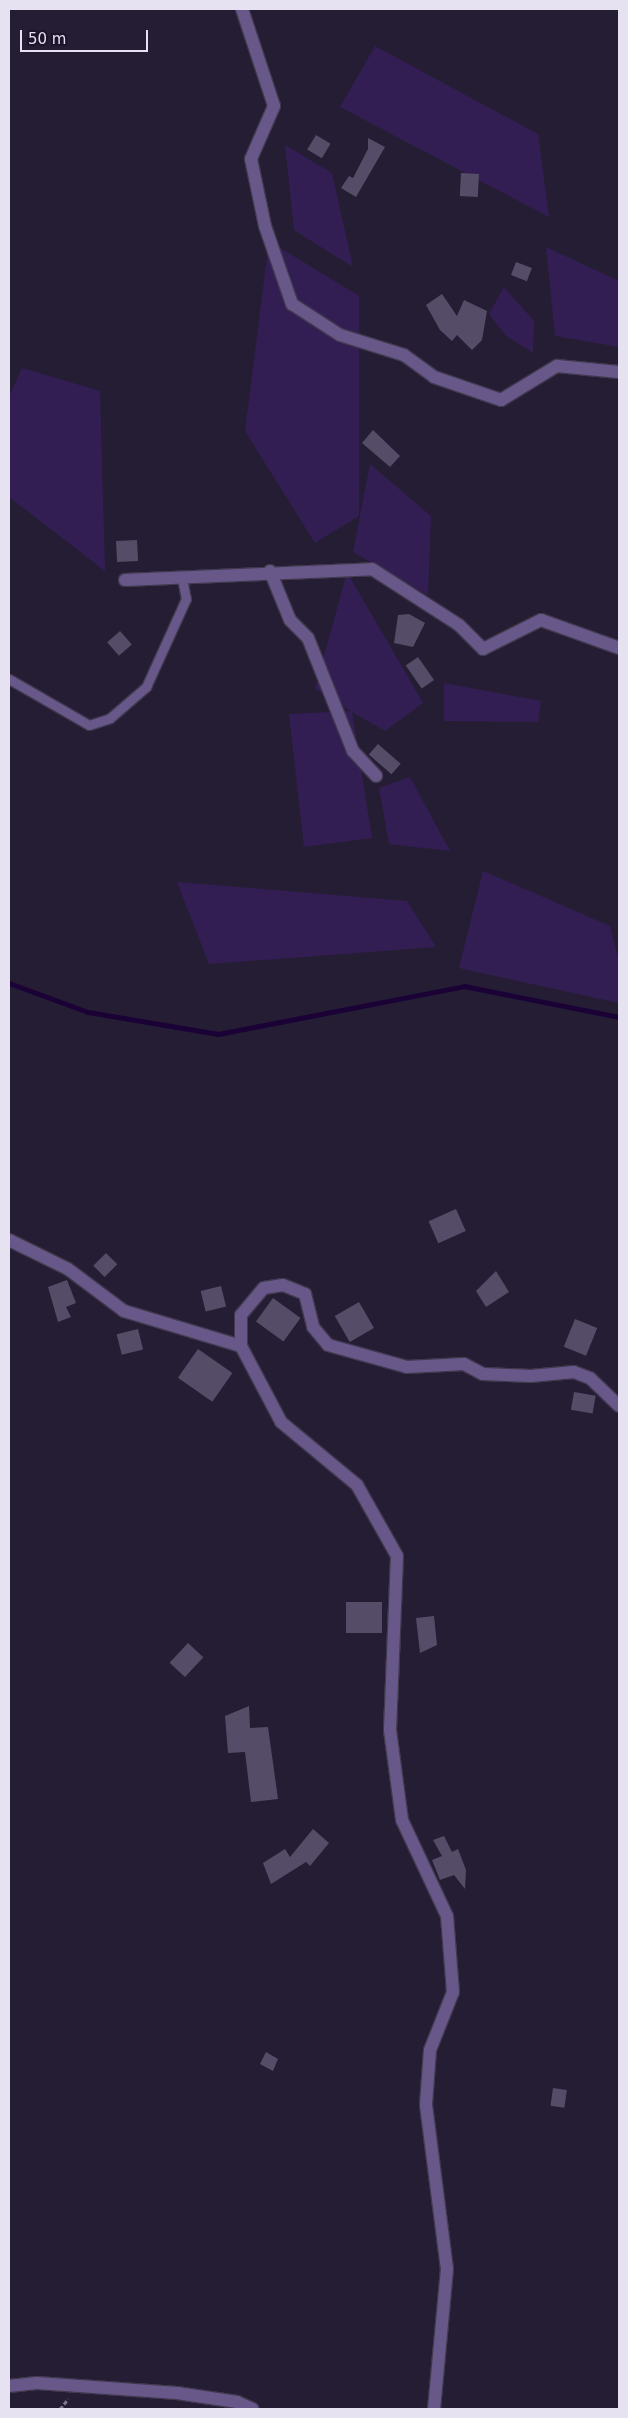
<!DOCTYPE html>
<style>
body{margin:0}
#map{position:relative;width:628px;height:2418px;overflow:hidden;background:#251d34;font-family:"DejaVu Sans",sans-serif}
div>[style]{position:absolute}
.green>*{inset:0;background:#331e53}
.stream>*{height:5px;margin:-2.5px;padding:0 2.5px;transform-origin:2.5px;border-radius:2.5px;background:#1a0236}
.building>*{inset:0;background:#554d67;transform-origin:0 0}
.path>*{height:3px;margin-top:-1.5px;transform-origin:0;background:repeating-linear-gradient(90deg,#7c7689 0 4px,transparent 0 6.5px)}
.roads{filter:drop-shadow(1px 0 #40394f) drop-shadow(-1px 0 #40394f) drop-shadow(0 1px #40394f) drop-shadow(0 -1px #40394f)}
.lane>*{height:9px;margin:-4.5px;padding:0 4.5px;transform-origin:4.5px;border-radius:4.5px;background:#685889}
.street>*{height:12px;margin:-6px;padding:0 6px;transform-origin:6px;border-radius:6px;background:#685889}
span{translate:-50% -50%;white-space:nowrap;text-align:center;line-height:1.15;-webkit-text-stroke:4px #1c142a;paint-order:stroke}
.frame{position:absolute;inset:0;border:10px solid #e7e2f2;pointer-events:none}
.scale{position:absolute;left:20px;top:30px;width:128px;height:22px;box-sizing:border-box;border:2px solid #e7e2f2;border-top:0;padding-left:6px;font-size:15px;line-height:18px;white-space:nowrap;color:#e7e2f2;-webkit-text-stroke:4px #1c142a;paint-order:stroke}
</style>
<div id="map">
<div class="green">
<i style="clip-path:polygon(375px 46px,538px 134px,549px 217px,340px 107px)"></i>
<i style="clip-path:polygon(285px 145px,332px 173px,353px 267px,294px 230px)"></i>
<i style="clip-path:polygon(269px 241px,359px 296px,359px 516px,315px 543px,245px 431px)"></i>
<i style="clip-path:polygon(546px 247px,619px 281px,619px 347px,555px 336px)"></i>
<i style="clip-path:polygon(504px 287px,534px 321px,533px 353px,506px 336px,489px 314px)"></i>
<i style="clip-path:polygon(22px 368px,100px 391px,105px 571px,9px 497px,9px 397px)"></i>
<i style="clip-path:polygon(370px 464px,431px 516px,428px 595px,353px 552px)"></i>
<i style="clip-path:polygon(347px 572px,423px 703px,385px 731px,352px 712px,372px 838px,304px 847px,289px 714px,351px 711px,315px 689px)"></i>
<i style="clip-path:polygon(444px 683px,541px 701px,538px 722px,444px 721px)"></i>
<i style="clip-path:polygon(410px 777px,450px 851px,389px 844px,379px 788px)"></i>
<i style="clip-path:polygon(483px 871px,610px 926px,619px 962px,619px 1003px,459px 968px)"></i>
<i style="clip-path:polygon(177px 882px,407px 901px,436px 947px,209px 964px)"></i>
</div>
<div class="stream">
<i style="left:9px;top:983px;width:84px;rotate:20.2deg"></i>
<i style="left:88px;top:1012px;width:132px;rotate:9.6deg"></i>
<i style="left:218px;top:1034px;width:251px;rotate:-11deg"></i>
<i style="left:464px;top:986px;width:158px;rotate:11.3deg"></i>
</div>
<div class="building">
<i style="left:316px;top:135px;width:17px;height:17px;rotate:31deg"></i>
<i style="clip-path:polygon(368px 138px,385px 147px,356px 197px,341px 188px,349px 176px,353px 178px,368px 149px)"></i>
<i style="left:461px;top:173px;width:18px;height:23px;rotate:3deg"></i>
<i style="left:516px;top:262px;width:17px;height:14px;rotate:21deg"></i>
<i style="clip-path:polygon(442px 294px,457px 316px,464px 300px,487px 311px,482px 340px,472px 350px,457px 335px,452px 341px,440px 330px,426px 305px)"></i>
<i style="clip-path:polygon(373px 430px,400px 456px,390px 467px,362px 443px)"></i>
<i style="left:137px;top:540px;width:21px;height:21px;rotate:87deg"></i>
<i style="clip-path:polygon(409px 614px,425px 623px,413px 647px,394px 643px,398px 615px)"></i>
<i style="left:120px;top:631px;width:18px;height:17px;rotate:49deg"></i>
<i style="left:418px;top:657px;width:28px;height:15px;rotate:55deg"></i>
<i style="left:378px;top:744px;width:30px;height:14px;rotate:41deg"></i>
<i style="left:456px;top:1209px;width:24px;height:30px;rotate:66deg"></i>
<i style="left:106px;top:1253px;width:16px;height:18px;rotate:45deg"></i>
<i style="clip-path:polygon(496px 1271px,509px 1292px,486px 1307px,476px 1291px)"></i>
<i style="clip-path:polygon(67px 1280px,76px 1303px,66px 1307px,71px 1317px,58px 1322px,48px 1287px)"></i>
<i style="left:221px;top:1286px;width:21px;height:21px;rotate:76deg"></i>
<i style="left:273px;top:1298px;width:34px;height:29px;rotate:36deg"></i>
<i style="left:359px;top:1302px;width:30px;height:28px;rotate:60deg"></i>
<i style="left:575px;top:1319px;width:24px;height:30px;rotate:22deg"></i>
<i style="left:138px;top:1329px;width:21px;height:22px;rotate:76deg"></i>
<i style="left:198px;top:1349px;width:42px;height:35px;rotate:35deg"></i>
<i style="left:574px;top:1392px;width:22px;height:18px;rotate:10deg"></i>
<i style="left:346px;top:1602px;width:36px;height:31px"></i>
<i style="clip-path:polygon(434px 1616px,437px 1645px,420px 1653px,416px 1618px)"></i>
<i style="left:188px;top:1643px;width:21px;height:27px;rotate:43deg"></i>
<i style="clip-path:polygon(249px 1706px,250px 1728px,268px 1727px,278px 1799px,251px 1802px,245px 1752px,228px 1753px,225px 1716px)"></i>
<i style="clip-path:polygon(313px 1829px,329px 1843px,310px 1866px,306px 1862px,271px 1884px,263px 1863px,285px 1849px,290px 1857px)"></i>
<i style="clip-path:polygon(444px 1836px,452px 1852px,458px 1849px,466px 1870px,465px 1889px,454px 1875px,440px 1880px,432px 1860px,442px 1856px,433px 1840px)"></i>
<i style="clip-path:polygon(266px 2052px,278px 2059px,273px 2071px,260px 2064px)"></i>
<i style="left:553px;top:2088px;width:14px;height:18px;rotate:8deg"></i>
</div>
<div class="path">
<i style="left:60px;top:2409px;width:13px;rotate:-51deg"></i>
</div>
<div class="roads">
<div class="lane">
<i style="left:9px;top:679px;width:92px;rotate:29.9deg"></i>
<i style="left:89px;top:725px;width:22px;rotate:-18deg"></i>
<i style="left:110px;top:718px;width:48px;rotate:-40.7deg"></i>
<i style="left:146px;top:687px;width:97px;rotate:-65.6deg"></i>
<i style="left:186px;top:599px;width:21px;rotate:-101deg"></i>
</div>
<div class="street">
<i style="left:242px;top:9px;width:102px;rotate:71.7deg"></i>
<i style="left:274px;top:106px;width:58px;rotate:113.5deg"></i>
<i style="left:251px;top:159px;width:68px;rotate:78.2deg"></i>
<i style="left:265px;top:226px;width:83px;rotate:70.9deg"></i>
<i style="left:292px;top:304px;width:57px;rotate:32.9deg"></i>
<i style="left:340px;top:335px;width:67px;rotate:17.4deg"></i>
<i style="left:404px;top:355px;width:37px;rotate:36deg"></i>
<i style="left:434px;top:377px;width:71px;rotate:18.9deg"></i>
<i style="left:501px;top:400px;width:66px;rotate:-31.3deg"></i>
<i style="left:557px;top:366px;width:62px;rotate:5.5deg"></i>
<i style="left:270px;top:571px;width:53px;rotate:67.8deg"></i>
<i style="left:290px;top:620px;width:25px;rotate:45deg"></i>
<i style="left:308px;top:638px;width:122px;rotate:68.3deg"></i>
<i style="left:353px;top:751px;width:34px;rotate:47deg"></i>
<i style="left:125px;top:580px;width:247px;rotate:-2.5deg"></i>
<i style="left:372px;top:569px;width:103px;rotate:32.8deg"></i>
<i style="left:459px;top:625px;width:34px;rotate:45deg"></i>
<i style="left:483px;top:649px;width:65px;rotate:-26.6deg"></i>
<i style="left:541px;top:620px;width:83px;rotate:19.7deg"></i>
<i style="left:9px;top:1240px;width:66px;rotate:26.2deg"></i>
<i style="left:68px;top:1269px;width:70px;rotate:36.9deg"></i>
<i style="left:124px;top:1311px;width:122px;rotate:16.7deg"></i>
<i style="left:241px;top:1346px;width:86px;rotate:62.2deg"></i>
<i style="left:281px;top:1422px;width:99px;rotate:39.7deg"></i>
<i style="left:357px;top:1485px;width:81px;rotate:60.6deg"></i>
<i style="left:397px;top:1556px;width:174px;rotate:92.3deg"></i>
<i style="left:390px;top:1730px;width:91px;rotate:82.4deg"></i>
<i style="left:402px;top:1820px;width:106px;rotate:64.9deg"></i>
<i style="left:447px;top:1916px;width:76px;rotate:85.5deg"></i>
<i style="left:453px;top:1992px;width:62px;rotate:111.6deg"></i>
<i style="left:430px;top:2050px;width:55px;rotate:94.2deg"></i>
<i style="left:426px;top:2105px;width:165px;rotate:82.7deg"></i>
<i style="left:447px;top:2269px;width:141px;rotate:95.3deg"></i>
<i style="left:241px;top:1346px;width:31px;rotate:-90deg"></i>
<i style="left:241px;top:1315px;width:35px;rotate:-50deg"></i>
<i style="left:264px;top:1288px;width:19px;rotate:-9deg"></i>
<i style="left:283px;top:1285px;width:24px;rotate:22deg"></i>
<i style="left:305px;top:1294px;width:34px;rotate:76deg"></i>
<i style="left:313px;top:1327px;width:23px;rotate:50deg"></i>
<i style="left:328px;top:1345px;width:82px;rotate:15.6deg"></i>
<i style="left:407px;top:1367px;width:57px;rotate:-3deg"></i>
<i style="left:464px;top:1364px;width:21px;rotate:28deg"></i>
<i style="left:483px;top:1374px;width:48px;rotate:2.4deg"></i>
<i style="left:531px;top:1376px;width:43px;rotate:-5.3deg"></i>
<i style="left:574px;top:1372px;width:17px;rotate:21deg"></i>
<i style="left:590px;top:1378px;width:40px;rotate:44deg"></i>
<i style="left:9px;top:2386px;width:28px;rotate:-6deg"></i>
<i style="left:37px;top:2383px;width:140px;rotate:4.1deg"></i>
<i style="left:177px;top:2393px;width:61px;rotate:8.5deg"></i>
<i style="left:237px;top:2402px;width:17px;rotate:24deg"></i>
</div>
</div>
<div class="frame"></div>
<div class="scale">50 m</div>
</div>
